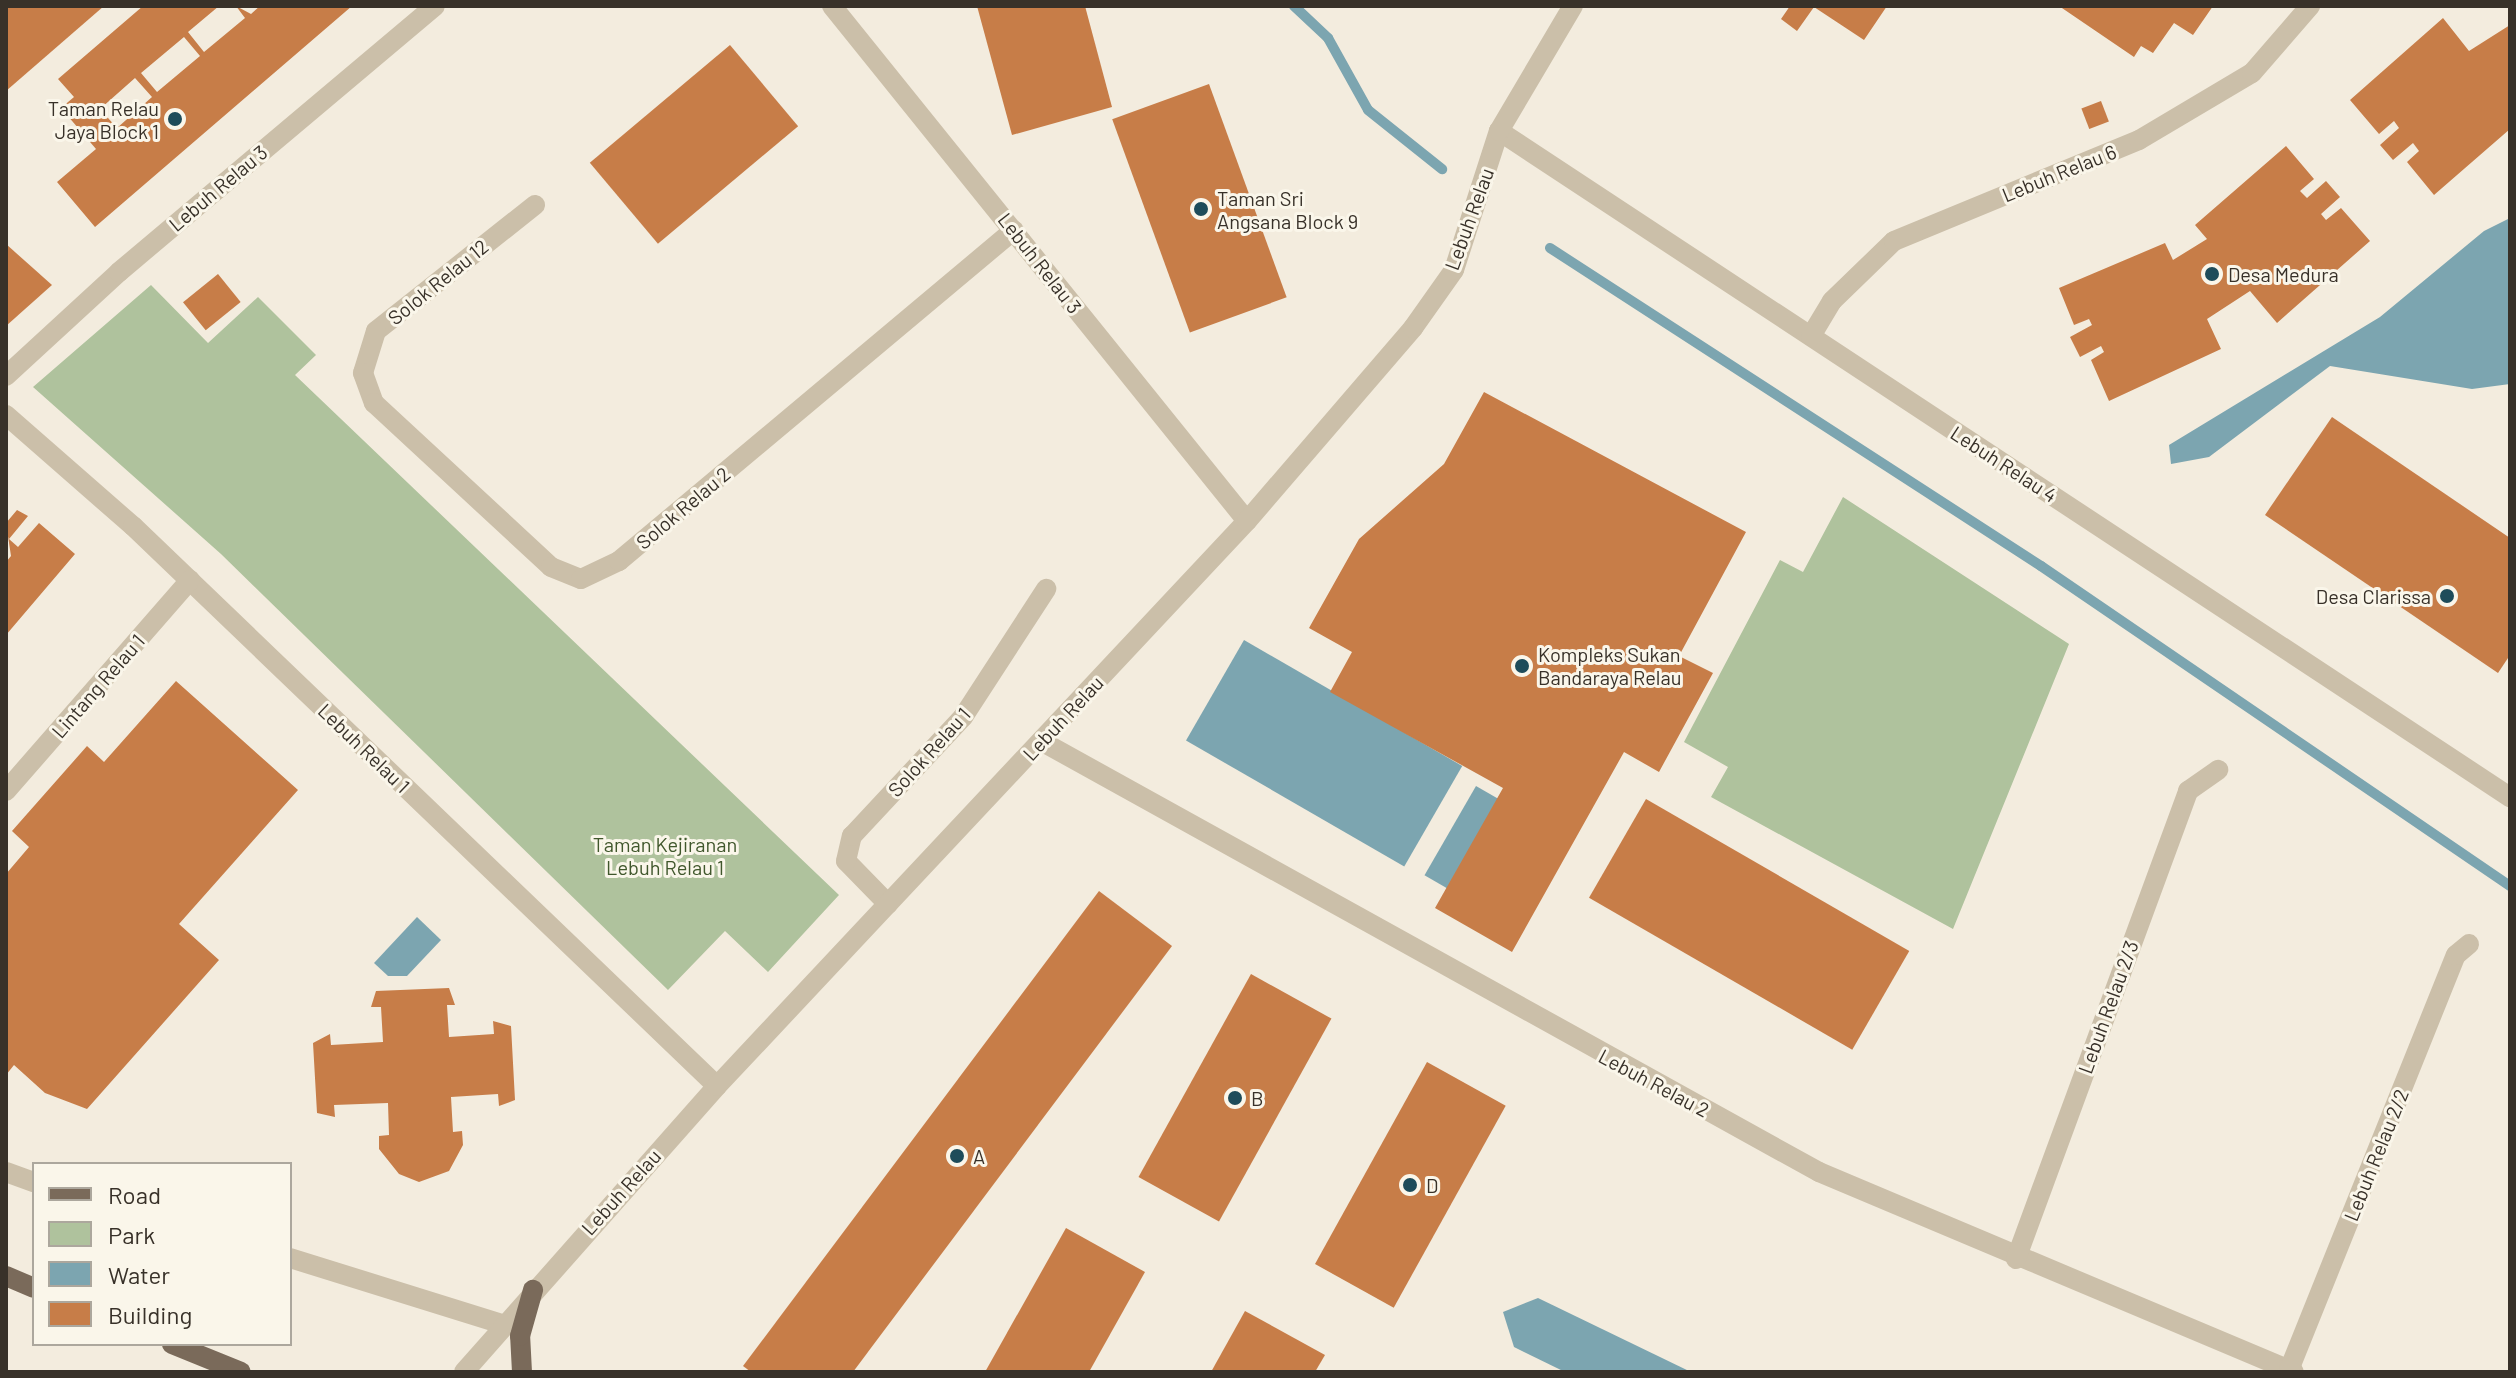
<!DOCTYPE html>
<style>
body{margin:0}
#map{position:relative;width:2516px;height:1378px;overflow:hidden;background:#f3ecde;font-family:Barlow,sans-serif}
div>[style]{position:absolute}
.green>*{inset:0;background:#afc29d}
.water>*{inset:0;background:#7ca5b0;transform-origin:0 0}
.stream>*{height:10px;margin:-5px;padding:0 5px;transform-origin:5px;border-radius:5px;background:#7ca5b0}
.building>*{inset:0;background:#c77d48;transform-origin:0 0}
.street>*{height:20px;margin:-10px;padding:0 10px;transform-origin:10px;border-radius:10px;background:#cbbfa9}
.primary>*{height:20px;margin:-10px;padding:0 10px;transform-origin:10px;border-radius:10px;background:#7a6a5a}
.dots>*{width:22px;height:22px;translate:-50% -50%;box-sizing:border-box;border:4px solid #faf6ea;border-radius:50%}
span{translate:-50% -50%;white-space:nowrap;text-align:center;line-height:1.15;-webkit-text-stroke:6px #faf6ea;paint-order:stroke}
.poi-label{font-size:20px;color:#383129}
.right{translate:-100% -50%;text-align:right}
.left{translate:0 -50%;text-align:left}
.street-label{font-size:20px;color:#383129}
.park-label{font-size:20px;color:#40572c}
.frame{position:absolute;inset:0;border:8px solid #383129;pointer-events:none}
.legend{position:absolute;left:32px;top:1162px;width:260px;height:184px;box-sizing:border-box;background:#faf6ea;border:2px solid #aca79d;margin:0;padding:10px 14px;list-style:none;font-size:24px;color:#383129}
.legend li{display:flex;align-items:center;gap:16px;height:40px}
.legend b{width:40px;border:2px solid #aca79d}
</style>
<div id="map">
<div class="green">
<i style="clip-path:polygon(151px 285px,208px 343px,258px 297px,316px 355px,295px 375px,839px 895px,768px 972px,725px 931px,668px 990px,221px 554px,33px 387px)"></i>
<i style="clip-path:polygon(1843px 497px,2069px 644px,1953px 929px,1711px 797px,1728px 767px,1684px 742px,1780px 560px,1803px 572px)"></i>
</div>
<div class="water">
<i style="clip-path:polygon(2510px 218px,2510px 384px,2472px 389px,2330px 366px,2209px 457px,2171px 464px,2169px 445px,2380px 317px,2484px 231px)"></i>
<i style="left:1244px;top:640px;width:252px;height:116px;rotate:30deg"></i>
<i style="left:1476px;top:786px;width:92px;height:103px;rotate:30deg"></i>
<i style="clip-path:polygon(417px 917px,441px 940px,407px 976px,388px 976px,374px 963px)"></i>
<i style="clip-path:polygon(1538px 1298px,1691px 1372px,1565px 1372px,1514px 1347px,1503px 1312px)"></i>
</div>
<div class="stream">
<i style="left:1294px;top:6px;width:47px;rotate:43.3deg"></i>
<i style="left:1328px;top:38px;width:82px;rotate:60.9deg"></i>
<i style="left:1368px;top:110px;width:95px;rotate:38.6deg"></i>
<i style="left:1550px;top:248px;width:585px;rotate:32.93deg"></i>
<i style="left:2041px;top:566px;width:568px;rotate:34.31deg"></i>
</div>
<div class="building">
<i style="clip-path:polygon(6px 6px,104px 6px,6px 91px)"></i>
<i style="clip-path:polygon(evenodd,143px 6px,219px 6px,188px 32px,204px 52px,245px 18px,236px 6px,251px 14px,260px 6px,352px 6px,95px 227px,57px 182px,96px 149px,61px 108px,74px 97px,58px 79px,143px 6px,184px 37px,200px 56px,157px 92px,141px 73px,184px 37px,143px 6px,135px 78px,152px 97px,117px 128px,100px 109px,135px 78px)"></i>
<i style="clip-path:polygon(977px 6px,1085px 6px,1112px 107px,1012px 135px)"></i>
<i style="clip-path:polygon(1790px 6px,1887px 6px,1864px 40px,1814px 7px,1797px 31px,1781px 19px)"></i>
<i style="clip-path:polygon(2059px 6px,2213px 6px,2193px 35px,2174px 23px,2153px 53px,2141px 46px,2134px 57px)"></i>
<i style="clip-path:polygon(2443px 18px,2469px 51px,2510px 25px,2510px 129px,2434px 195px,2407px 162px,2419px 151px,2413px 143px,2393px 160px,2380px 145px,2399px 128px,2394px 121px,2379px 134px,2350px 100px)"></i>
<i style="left:730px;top:45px;width:106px;height:183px;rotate:50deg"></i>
<i style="left:1209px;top:84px;width:227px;height:103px;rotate:70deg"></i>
<i style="left:2101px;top:101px;width:22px;height:21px;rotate:69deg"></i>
<i style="clip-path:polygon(2286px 146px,2314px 179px,2300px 191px,2307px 198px,2326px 181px,2340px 197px,2321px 214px,2326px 220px,2341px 208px,2370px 241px,2277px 323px,2250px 291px,2207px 319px,2221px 349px,2109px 401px,2091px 360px,2104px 352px,2101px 346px,2080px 357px,2070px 337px,2092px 325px,2089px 319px,2074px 325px,2059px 288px,2165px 243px,2173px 260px,2207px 239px,2195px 225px)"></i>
<i style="clip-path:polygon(6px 244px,52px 285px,6px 326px)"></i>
<i style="left:218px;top:274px;width:36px;height:45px;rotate:51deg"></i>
<i style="clip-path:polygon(1484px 392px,1746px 532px,1679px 656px,1713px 673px,1659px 772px,1624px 752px,1512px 952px,1435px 908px,1503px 788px,1330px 692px,1352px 652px,1309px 628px,1359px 539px,1444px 464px)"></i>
<i style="clip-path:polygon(2332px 417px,2510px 538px,2510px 655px,2498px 673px,2265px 515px)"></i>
<i style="clip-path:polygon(17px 510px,28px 516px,9px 539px,18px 547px,39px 523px,75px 554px,6px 635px,6px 562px,11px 556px,6px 523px)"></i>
<i style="clip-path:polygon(176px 681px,298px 790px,179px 924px,219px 960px,87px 1109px,45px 1093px,14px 1065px,6px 1075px,6px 874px,29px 847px,12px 831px,87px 746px,104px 762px)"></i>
<i style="left:1646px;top:799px;width:304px;height:114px;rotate:30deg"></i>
<i style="clip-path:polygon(1099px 891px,1172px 946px,853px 1372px,751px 1372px,743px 1366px)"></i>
<i style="left:1251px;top:974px;width:92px;height:232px;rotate:29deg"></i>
<i style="clip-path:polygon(449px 988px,455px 1005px,447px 1005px,449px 1037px,494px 1034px,493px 1021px,511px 1026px,515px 1100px,499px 1106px,498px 1094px,451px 1097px,453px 1132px,462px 1131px,463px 1145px,449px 1171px,419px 1182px,399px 1174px,379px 1149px,379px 1136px,389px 1135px,388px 1103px,334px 1105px,335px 1117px,317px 1113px,313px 1043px,330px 1034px,331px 1045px,383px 1042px,381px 1007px,371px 1007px,376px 991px)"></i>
<i style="left:1427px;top:1062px;width:90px;height:231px;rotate:29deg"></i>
<i style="clip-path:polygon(1066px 1228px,1145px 1272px,1089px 1372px,985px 1372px)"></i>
<i style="clip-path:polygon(1245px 1311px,1325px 1355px,1315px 1372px,1211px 1372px)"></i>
</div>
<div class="street">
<i style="left:832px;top:6px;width:661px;rotate:51.14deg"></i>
<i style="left:1499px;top:131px;width:1211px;rotate:33.38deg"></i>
<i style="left:535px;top:205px;width:203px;rotate:141.6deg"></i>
<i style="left:376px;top:331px;width:44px;rotate:107.2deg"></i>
<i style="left:363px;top:373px;width:32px;rotate:70deg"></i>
<i style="left:374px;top:403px;width:241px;rotate:42.8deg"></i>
<i style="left:551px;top:567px;width:32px;rotate:22deg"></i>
<i style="left:581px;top:579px;width:42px;rotate:-25.3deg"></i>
<i style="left:619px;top:561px;width:515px;rotate:-39.96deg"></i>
<i style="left:1811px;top:336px;width:41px;rotate:-59deg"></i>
<i style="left:1832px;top:301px;width:86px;rotate:-44.1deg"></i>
<i style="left:1894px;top:241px;width:265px;rotate:-22.4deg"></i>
<i style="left:2139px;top:140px;width:131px;rotate:-30.7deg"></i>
<i style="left:2252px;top:73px;width:89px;rotate:-49.1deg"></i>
<i style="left:6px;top:376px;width:154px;rotate:-42.6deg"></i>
<i style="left:119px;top:272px;width:413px;rotate:-40.1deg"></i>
<i style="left:6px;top:415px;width:169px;rotate:41.2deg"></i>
<i style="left:133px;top:526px;width:809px;rotate:43.8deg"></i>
<i style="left:1041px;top:741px;width:889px;rotate:28.99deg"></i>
<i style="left:1819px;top:1172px;width:515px;rotate:22.83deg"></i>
<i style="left:6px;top:791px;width:280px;rotate:-48.9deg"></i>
<i style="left:888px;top:904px;width:60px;rotate:-134.3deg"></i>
<i style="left:846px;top:861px;width:26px;rotate:-77deg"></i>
<i style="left:852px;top:836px;width:163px;rotate:-47deg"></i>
<i style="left:963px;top:717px;width:153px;rotate:-57deg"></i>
<i style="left:6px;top:1172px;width:30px;rotate:20deg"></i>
<i style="left:290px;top:1258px;width:222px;rotate:17.3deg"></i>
<i style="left:2016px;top:1259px;width:499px;rotate:-69.8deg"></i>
<i style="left:2188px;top:791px;width:37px;rotate:-35deg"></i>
<i style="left:2289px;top:1370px;width:447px;rotate:-68.1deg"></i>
<i style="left:2456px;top:955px;width:17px;rotate:-40deg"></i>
<i style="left:464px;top:1372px;width:382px;rotate:-48.5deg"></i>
<i style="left:717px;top:1086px;width:775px;rotate:-46.83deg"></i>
<i style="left:1247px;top:521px;width:255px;rotate:-49.3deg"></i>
<i style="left:1413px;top:328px;width:71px;rotate:-54.7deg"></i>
<i style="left:1454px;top:270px;width:146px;rotate:-72.1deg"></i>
<i style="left:1499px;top:131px;width:145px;rotate:-59.4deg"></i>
</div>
<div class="primary">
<i style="left:6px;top:1276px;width:30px;rotate:23deg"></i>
<i style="left:172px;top:1344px;width:74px;rotate:22.1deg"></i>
<i style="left:522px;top:1372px;width:36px;rotate:-93deg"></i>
<i style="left:520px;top:1336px;width:48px;rotate:-74.2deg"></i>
</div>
<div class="dots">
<i style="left:175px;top:119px;background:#1e4c5a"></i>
<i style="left:1201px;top:209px;background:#1e4c5a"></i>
<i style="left:2212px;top:274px;background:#1e4c5a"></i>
<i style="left:2447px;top:596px;background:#1e4c5a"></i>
<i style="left:1522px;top:666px;background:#1e4c5a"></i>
<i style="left:1235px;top:1098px;background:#1e4c5a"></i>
<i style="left:957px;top:1156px;background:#1e4c5a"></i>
<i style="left:1410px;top:1185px;background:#1e4c5a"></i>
</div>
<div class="poi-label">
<span class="right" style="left:159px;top:120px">Taman Relau<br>Jaya Block 1</span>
<span class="left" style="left:1217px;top:210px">Taman Sri<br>Angsana Block 9</span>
<span class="left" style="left:2228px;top:274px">Desa Medura</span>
<span class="right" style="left:2431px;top:596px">Desa Clarissa</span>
<span class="left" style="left:1538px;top:666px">Kompleks Sukan<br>Bandaraya Relau</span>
<span class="left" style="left:1251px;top:1098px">B</span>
<span class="left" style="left:973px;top:1156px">A</span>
<span class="left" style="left:1426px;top:1185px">D</span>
</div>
<div class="street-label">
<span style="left:2059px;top:173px;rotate:-22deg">Lebuh Relau 6</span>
<span style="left:218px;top:188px;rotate:-40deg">Lebuh Relau 3</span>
<span style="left:1469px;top:219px;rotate:-70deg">Lebuh Relau</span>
<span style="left:1040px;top:263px;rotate:52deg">Lebuh Relau 3</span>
<span style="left:438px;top:282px;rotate:-39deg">Solok Relau 12</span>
<span style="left:2004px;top:464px;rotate:33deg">Lebuh Relau 4</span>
<span style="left:683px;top:508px;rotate:-40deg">Solok Relau 2</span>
<span style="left:98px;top:686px;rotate:-49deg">Lintang Relau 1</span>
<span style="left:1063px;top:718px;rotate:-47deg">Lebuh Relau</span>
<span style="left:364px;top:748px;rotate:44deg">Lebuh Relau 1</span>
<span style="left:929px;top:752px;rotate:-48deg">Solok Relau 1</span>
<span style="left:2108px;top:1007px;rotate:-70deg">Lebuh Relau 2/3</span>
<span style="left:1654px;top:1083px;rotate:28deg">Lebuh Relau 2</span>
<span style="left:2376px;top:1155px;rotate:-68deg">Lebuh Relau 2/2</span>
<span style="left:621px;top:1192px;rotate:-48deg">Lebuh Relau</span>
</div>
<div class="park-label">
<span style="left:665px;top:856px">Taman Kejiranan<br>Lebuh Relau 1</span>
</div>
<div class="frame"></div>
<ul class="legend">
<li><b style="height:10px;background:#7a6a5a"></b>Road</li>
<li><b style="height:22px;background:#afc29d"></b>Park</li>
<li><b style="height:22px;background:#7ca5b0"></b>Water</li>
<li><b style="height:22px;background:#c77d48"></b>Building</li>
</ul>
</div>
